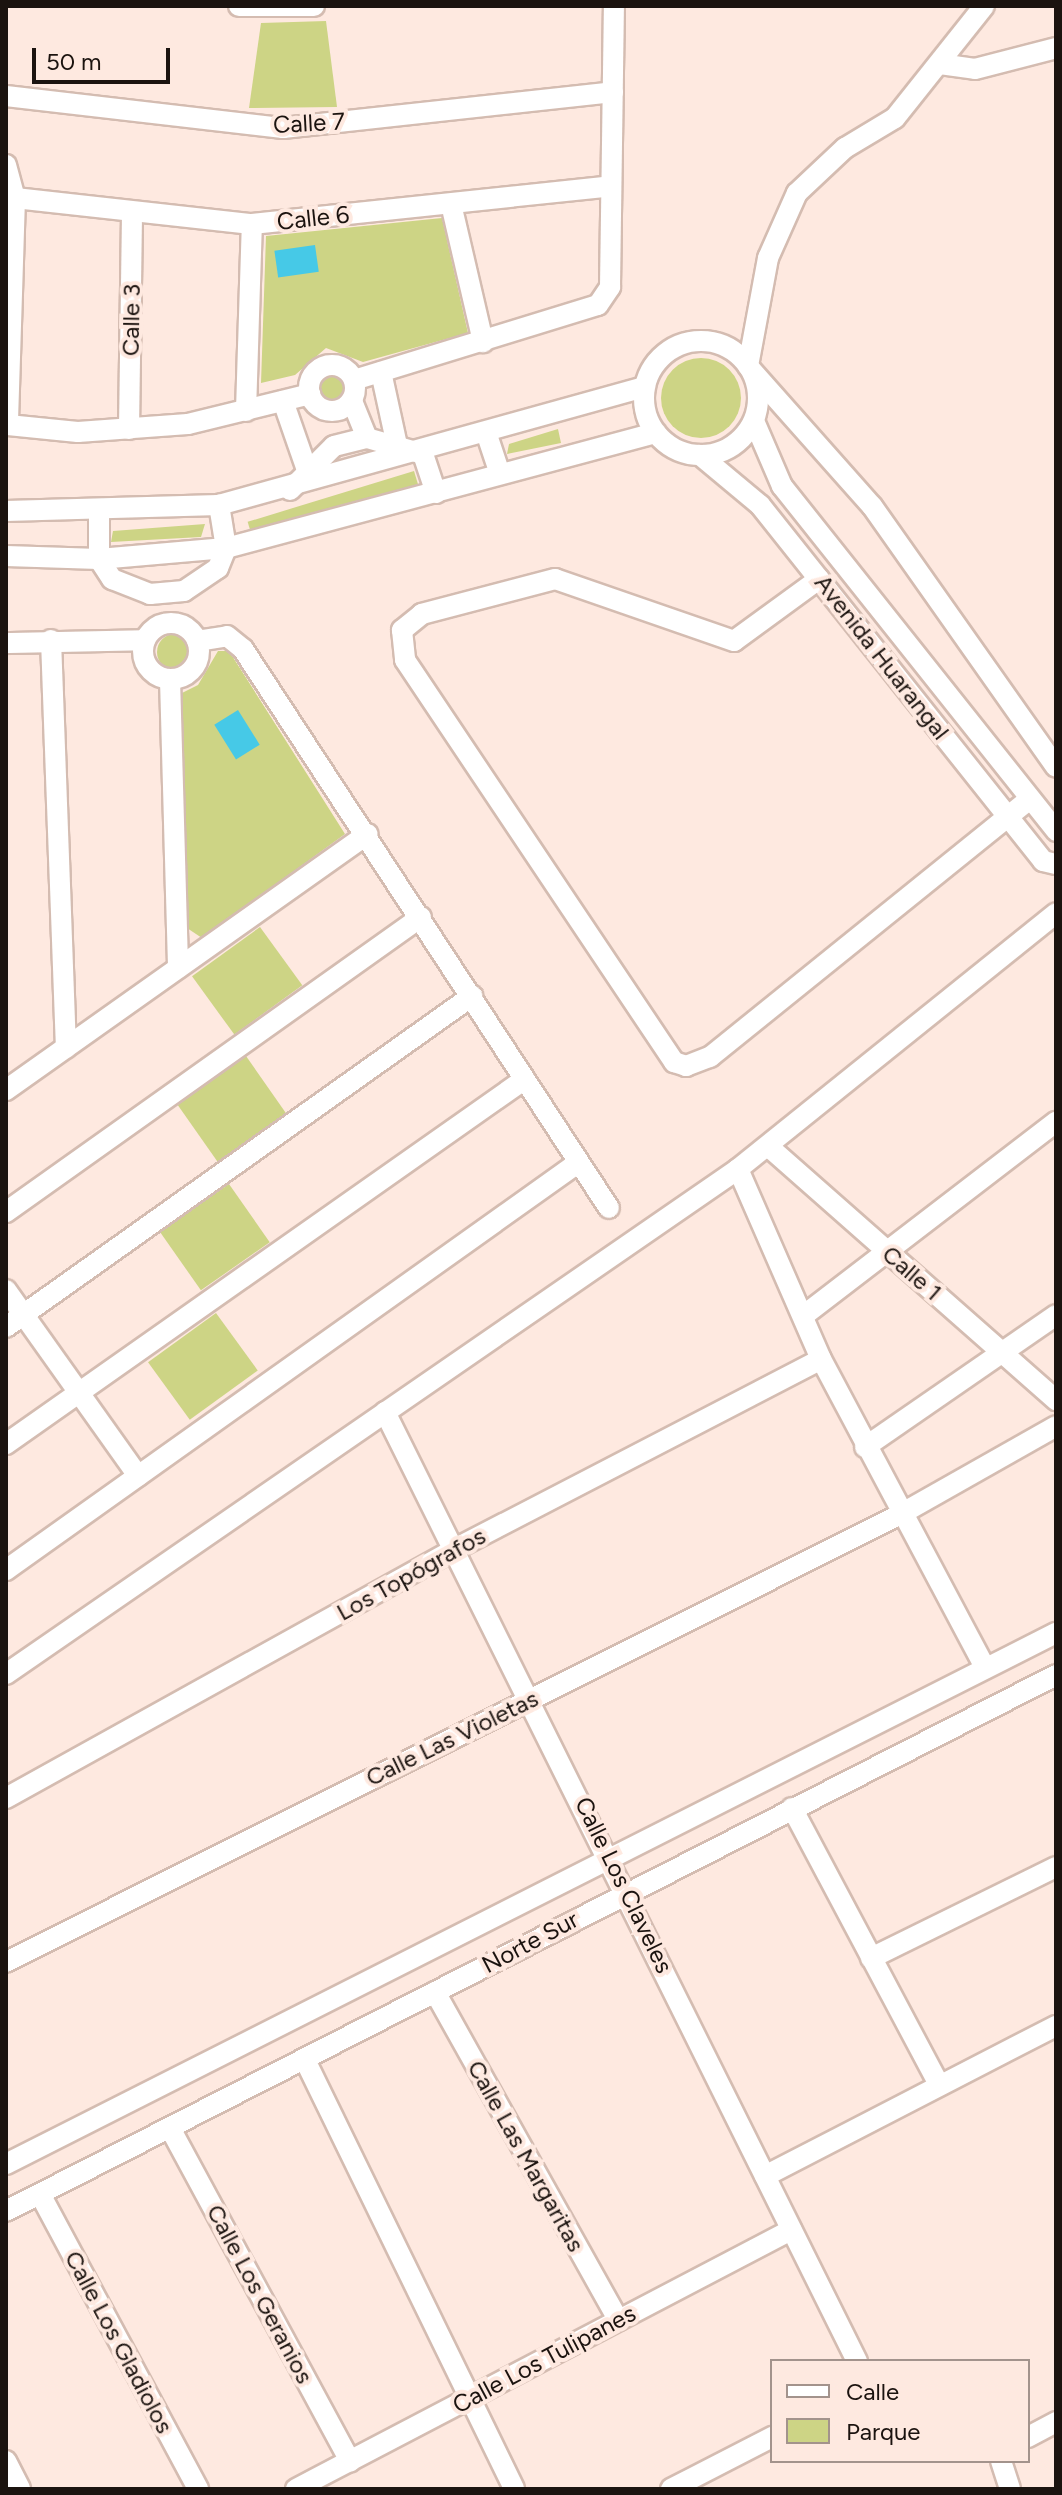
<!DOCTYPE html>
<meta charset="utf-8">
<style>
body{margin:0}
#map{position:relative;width:1062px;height:2495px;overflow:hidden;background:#fee9e0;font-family:Figtree,sans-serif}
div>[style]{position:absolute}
.green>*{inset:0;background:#cdd485;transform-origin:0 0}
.round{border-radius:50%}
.water>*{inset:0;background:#46c9e7;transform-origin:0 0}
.roads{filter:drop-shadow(2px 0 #d4bcb1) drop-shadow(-2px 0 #d4bcb1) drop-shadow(0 2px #d4bcb1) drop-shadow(0 -2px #d4bcb1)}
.minor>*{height:20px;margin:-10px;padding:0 10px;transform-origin:10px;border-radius:10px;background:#fff}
.minor>.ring{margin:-10px;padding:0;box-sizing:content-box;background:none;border:20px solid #fff;border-radius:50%}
span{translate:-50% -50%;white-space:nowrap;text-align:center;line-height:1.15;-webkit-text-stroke:8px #fee9e0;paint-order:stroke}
.street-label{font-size:24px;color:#1b130f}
.frame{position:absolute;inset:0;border:8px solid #1b130f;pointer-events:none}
.legend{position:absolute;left:770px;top:2359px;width:260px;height:104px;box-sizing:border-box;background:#fee9e0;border:2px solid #a3938c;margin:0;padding:10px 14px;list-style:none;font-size:24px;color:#1b130f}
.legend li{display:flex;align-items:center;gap:16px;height:40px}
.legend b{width:40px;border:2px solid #a3938c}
.scale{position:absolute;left:32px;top:48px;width:138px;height:36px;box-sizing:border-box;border:4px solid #1b130f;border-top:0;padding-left:10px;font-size:24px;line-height:28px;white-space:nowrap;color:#1b130f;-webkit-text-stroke:6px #fee9e0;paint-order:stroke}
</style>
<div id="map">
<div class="green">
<i style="clip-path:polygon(326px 21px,337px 107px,249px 108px,261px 23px)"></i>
<i style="clip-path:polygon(442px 218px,468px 333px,363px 362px,326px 348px,295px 375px,261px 383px,266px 236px)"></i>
<i class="round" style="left:661px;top:358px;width:80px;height:80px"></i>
<i class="round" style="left:314px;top:369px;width:36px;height:36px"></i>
<i style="clip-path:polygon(558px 429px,561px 443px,507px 454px,509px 444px)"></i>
<i style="left:414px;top:471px;width:14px;height:174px;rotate:73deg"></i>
<i style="clip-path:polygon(205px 524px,201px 537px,111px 542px,113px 531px)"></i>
<i class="round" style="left:157px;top:634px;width:36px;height:36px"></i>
<i style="clip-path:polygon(218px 651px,229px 651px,345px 834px,202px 938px,187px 928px,182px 693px,198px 685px)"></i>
<i style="left:260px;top:927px;width:72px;height:84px;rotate:54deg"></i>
<i style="left:246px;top:1056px;width:71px;height:84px;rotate:55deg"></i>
<i style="left:229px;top:1184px;width:71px;height:84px;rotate:55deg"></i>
<i style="left:216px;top:1313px;width:71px;height:84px;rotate:54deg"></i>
</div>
<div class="water">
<i style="left:315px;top:245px;width:27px;height:41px;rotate:82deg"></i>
<i style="left:238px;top:710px;width:41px;height:28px;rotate:58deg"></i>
</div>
<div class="roads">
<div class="minor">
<i style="left:239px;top:6px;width:75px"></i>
<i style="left:940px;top:64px;width:35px;rotate:8deg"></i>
<i style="left:975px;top:69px;width:84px;rotate:-14.5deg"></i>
<i style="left:6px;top:96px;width:279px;rotate:6.6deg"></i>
<i style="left:283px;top:128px;width:332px;rotate:-6.2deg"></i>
<i style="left:6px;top:165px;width:34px;rotate:75deg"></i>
<i style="left:15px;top:198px;width:227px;rotate:91.8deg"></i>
<i style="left:8px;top:425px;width:70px;rotate:5.7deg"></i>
<i style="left:78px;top:432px;width:110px;rotate:-4.2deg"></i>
<i style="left:188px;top:424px;width:126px;rotate:-13.8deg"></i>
<i style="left:15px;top:198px;width:238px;rotate:6.3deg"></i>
<i style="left:252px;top:224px;width:361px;rotate:-6deg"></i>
<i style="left:451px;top:204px;width:142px;rotate:76.9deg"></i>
<i class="ring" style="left:644px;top:341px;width:94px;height:94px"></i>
<i class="ring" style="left:309px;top:365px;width:26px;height:26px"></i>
<i style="left:748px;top:366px;width:110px;rotate:-79.5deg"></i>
<i style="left:768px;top:258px;width:71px;rotate:-66deg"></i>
<i style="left:797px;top:193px;width:66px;rotate:-43.2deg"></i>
<i style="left:845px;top:148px;width:58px;rotate:-31deg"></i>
<i style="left:895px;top:118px;width:143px;rotate:-51.5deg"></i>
<i style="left:752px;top:371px;width:181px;rotate:48.4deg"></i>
<i style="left:872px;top:506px;width:319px;rotate:54.8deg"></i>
<i style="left:381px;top:372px;width:71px;rotate:77.7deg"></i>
<i style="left:354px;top:380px;width:255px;rotate:-17.1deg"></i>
<i style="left:598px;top:305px;width:22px;rotate:-56deg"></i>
<i style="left:610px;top:287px;width:281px;rotate:-89.2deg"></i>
<i style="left:283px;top:401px;width:70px;rotate:70.8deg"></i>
<i style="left:352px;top:401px;width:40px;rotate:68deg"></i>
<i style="left:246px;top:411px;width:187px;rotate:-88.2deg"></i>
<i style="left:754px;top:421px;width:71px;rotate:66.7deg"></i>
<i style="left:782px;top:486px;width:441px;rotate:51.5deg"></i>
<i style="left:129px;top:429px;width:217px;rotate:-89.2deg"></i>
<i style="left:487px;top:435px;width:41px;rotate:71.6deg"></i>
<i style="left:700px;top:455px;width:78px;rotate:39.8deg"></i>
<i style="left:760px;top:505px;width:455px;rotate:51.5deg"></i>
<i style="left:1043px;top:861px;width:13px;rotate:13deg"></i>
<i style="left:290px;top:490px;width:62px;rotate:-45deg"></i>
<i style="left:334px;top:446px;width:34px;rotate:-14deg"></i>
<i style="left:367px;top:438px;width:58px;rotate:15.9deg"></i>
<i style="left:423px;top:454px;width:41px;rotate:71.6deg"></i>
<i style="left:6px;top:511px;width:213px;rotate:-1.6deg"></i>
<i style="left:219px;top:505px;width:442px;rotate:-15.5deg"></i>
<i style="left:99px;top:513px;width:46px;rotate:90deg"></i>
<i style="left:99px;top:559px;width:24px;rotate:57deg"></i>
<i style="left:112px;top:579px;width:41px;rotate:21.5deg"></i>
<i style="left:150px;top:594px;width:34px;rotate:-5deg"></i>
<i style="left:184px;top:591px;width:41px;rotate:-34.1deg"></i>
<i style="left:218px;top:568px;width:22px;rotate:-68deg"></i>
<i style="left:226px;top:548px;width:44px;rotate:-99.2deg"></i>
<i style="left:6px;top:556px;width:93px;rotate:1.8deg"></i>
<i style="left:99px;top:559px;width:127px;rotate:-5deg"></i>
<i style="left:226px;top:548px;width:445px;rotate:-15deg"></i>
<i style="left:819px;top:579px;width:105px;rotate:143.9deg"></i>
<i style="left:734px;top:641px;width:189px;rotate:-160.9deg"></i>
<i style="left:555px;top:579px;width:138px;rotate:165.3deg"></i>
<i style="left:422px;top:614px;width:26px;rotate:141deg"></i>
<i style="left:402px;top:630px;width:30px;rotate:84deg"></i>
<i style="left:405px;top:660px;width:484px;rotate:56.2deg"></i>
<i style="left:674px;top:1062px;width:13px;rotate:18deg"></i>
<i style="left:686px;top:1066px;width:26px;rotate:-21deg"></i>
<i style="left:710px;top:1057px;width:411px;rotate:-38.9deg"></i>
<i class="ring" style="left:143px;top:623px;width:36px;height:36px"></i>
<i style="left:51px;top:640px;width:408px;rotate:87.9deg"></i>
<i style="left:197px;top:641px;width:30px;rotate:-9deg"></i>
<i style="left:227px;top:636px;width:21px;rotate:39deg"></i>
<i style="left:243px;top:649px;width:668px;rotate:56.79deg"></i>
<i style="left:6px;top:643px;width:139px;rotate:-1.2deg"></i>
<i style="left:170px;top:679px;width:289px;rotate:88.4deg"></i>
<i style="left:6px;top:1090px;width:443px;rotate:-35.3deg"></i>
<i style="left:769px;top:1147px;width:383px;rotate:41.4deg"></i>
<i style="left:738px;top:1169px;width:207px;rotate:66.4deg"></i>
<i style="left:821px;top:1359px;width:350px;rotate:62deg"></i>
<i style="left:6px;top:1212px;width:509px;rotate:-35.41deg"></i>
<i style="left:6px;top:1290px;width:228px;rotate:54.6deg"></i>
<i style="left:803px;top:1316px;width:319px;rotate:-37.5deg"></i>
<i style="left:6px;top:1327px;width:572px;rotate:-35.39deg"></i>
<i style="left:385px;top:1412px;width:1060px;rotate:63.56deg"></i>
<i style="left:6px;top:1444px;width:634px;rotate:-35.12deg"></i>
<i style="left:865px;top:1447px;width:232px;rotate:-34.6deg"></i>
<i style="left:6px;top:1570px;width:703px;rotate:-35.45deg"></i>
<i style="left:6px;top:1674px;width:889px;rotate:-34.6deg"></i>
<i style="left:738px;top:1169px;width:408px;rotate:-38.8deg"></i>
<i style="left:6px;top:1798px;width:513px;rotate:-29.01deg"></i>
<i style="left:455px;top:1549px;width:412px;rotate:-27.4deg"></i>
<i style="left:792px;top:1808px;width:314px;rotate:62deg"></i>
<i style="left:871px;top:1958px;width:206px;rotate:-26.2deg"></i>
<i style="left:6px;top:1962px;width:999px;rotate:-26.59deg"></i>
<i style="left:899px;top:1515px;width:180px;rotate:-29.5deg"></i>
<i style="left:435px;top:1992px;width:376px;rotate:60.8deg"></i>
<i style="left:305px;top:2060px;width:477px;rotate:64deg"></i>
<i style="left:170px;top:2128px;width:379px;rotate:61.6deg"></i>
<i style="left:6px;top:2164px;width:1177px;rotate:-26.83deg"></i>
<i style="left:765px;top:2176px;width:327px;rotate:-27.3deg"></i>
<i style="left:40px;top:2194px;width:335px;rotate:61.8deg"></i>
<i style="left:6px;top:2211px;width:1179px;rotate:-27.04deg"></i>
<i style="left:1028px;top:2437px;width:32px;rotate:-28deg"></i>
<i style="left:6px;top:2461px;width:31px;rotate:63deg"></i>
<i style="left:1001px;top:2461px;width:29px;rotate:72deg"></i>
<i style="left:296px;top:2489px;width:559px;rotate:-27.62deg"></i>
<i style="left:671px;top:2489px;width:114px;rotate:-27.2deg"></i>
</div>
</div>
<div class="street-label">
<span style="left:309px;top:123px;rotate:-3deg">Calle 7</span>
<span style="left:313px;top:218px;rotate:-6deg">Calle 6</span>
<span style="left:131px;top:320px;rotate:-89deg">Calle 3</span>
<span style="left:882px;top:657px;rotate:52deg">Avenida Huarangal</span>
<span style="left:912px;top:1273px;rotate:41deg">Calle 1</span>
<span style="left:411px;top:1574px;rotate:-29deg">Los Topógrafos</span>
<span style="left:452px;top:1738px;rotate:-26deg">Calle Las Violetas</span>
<span style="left:624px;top:1885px;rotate:64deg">Calle Los Claveles</span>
<span style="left:530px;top:1942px;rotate:-28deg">Norte Sur</span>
<span style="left:526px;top:2156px;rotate:61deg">Calle Las Margaritas</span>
<span style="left:260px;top:2294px;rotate:62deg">Calle Los Geranios</span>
<span style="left:119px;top:2342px;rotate:62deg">Calle Los Gladiolos</span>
<span style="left:544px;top:2359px;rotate:-28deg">Calle Los Tulipanes</span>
</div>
<div class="frame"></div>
<ul class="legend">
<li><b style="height:10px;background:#fff"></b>Calle</li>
<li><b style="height:22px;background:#cdd485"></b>Parque</li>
</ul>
<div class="scale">50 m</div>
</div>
